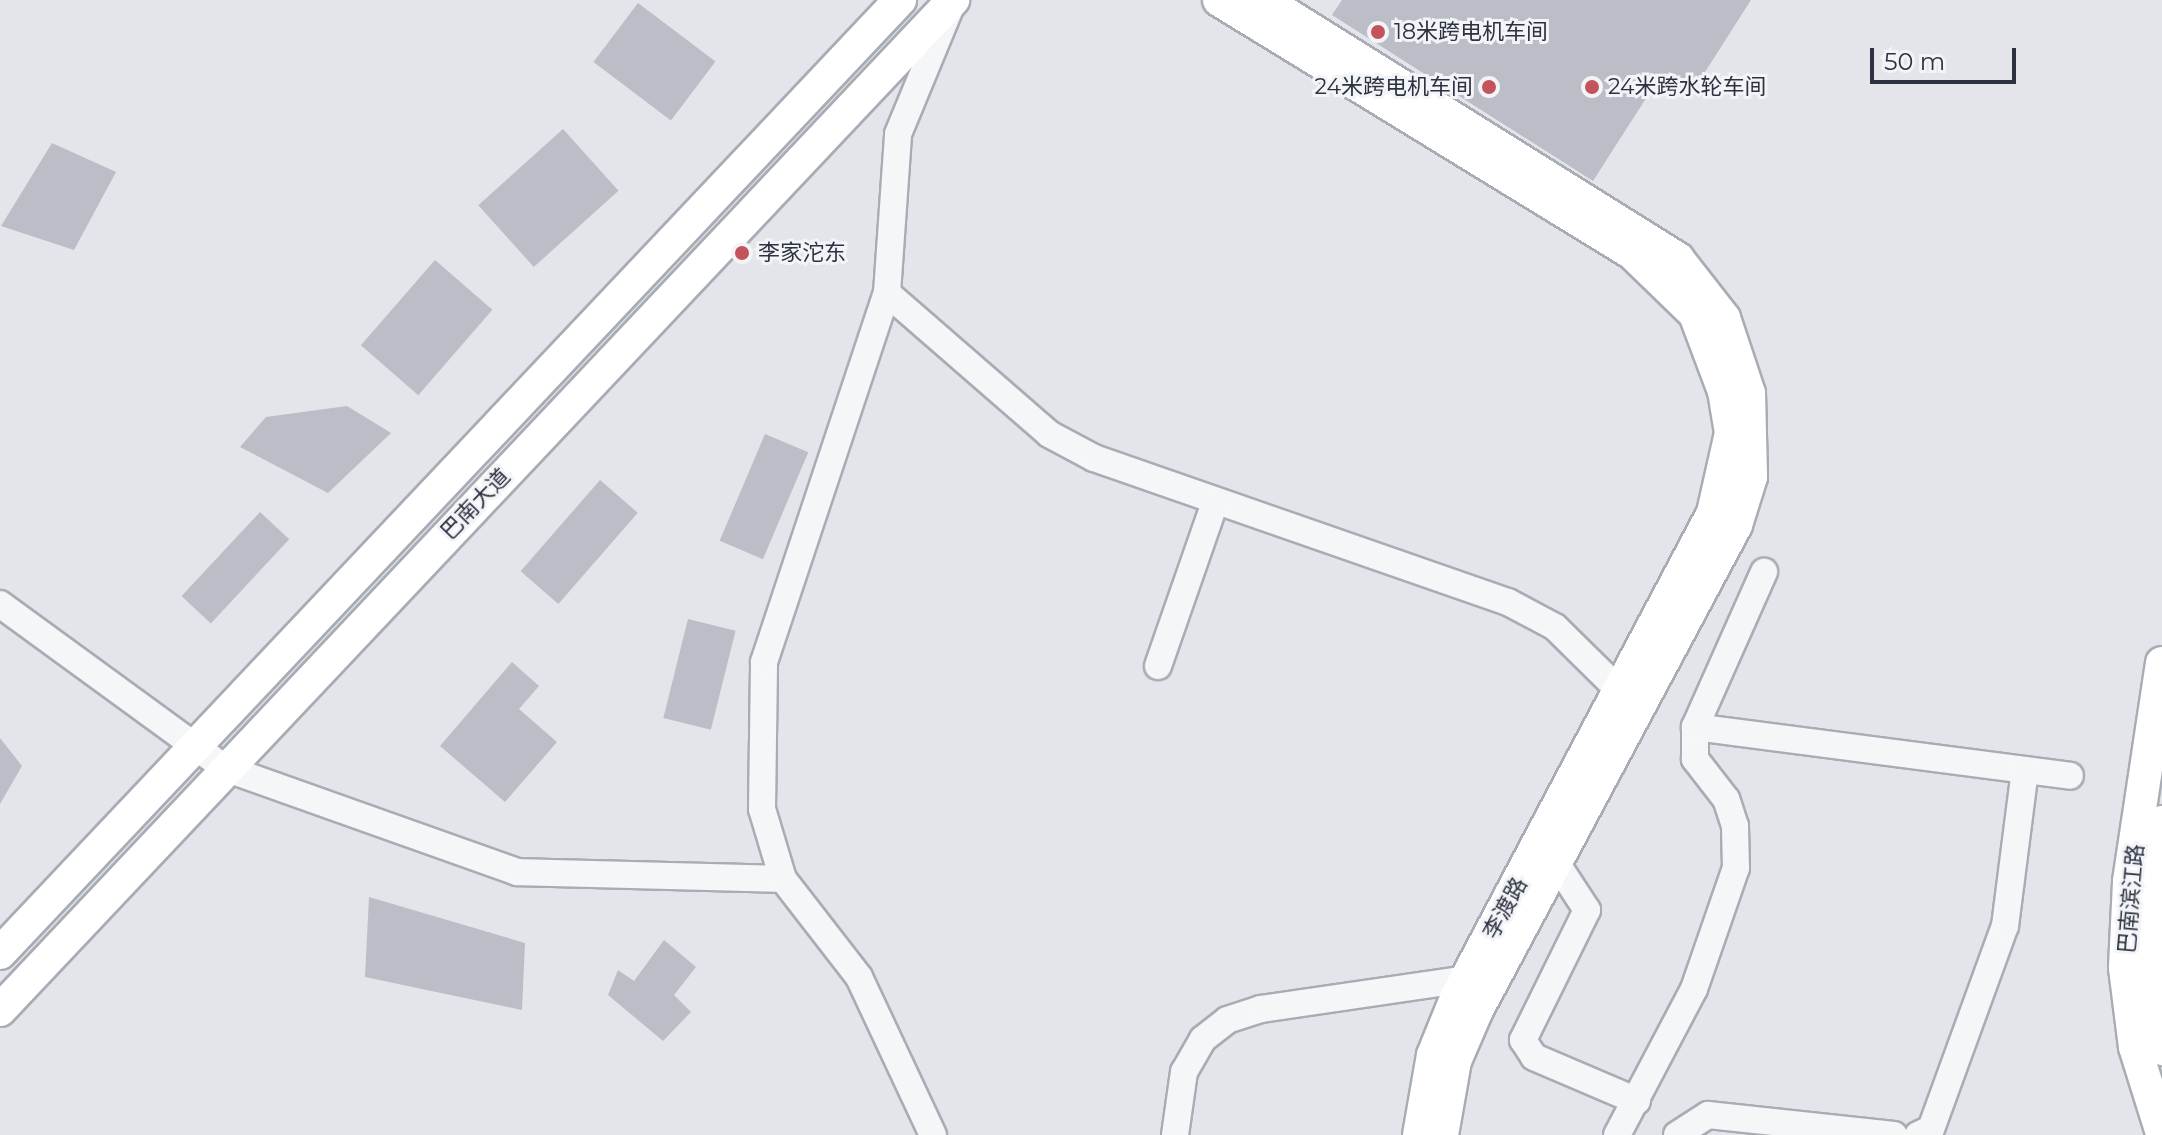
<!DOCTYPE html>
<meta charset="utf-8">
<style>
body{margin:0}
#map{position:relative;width:2162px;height:1135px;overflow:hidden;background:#e3e5ea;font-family:Montserrat,"Noto Sans SC",sans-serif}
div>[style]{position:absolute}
.building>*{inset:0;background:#bbbec6;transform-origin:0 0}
.roads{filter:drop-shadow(2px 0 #a8acb4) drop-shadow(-2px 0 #a8acb4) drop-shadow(0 2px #a8acb4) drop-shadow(0 -2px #a8acb4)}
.minor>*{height:26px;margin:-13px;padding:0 13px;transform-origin:13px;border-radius:13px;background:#f5f6f8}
.major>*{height:32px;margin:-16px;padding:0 16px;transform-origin:16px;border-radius:16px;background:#fff}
.dots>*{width:22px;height:22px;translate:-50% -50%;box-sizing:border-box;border:4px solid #f3f4f7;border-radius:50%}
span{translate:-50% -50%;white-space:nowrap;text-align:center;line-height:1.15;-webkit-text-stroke:6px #f3f4f7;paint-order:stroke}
.poi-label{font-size:22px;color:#2c3241}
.left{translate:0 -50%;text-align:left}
.right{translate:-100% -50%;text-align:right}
.street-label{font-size:22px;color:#2c3241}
.scale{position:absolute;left:1870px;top:48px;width:146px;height:36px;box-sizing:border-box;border:4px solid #2c3241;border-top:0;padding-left:10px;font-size:24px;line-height:28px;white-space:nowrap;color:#2c3241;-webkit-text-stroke:6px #f3f4f7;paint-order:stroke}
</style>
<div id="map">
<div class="building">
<i style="clip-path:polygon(1342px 0,1751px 0,1689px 97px,1659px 78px,1593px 181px,1332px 15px)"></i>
<i style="left:638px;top:3px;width:97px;height:74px;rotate:37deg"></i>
<i style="left:563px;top:129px;width:83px;height:114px;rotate:48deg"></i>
<i style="clip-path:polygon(52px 143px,116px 172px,74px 250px,1px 226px)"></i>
<i style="left:435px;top:260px;width:76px;height:113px;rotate:41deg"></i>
<i style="clip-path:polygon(347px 406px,391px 433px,328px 493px,240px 447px,266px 417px)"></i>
<i style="left:765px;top:434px;width:47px;height:116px;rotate:23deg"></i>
<i style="left:600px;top:480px;width:50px;height:121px;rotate:41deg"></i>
<i style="left:260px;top:512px;width:40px;height:115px;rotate:43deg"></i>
<i style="left:688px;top:619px;width:49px;height:102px;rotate:14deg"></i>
<i style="clip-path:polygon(512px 662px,539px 686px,519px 709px,557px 742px,505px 802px,440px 746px)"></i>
<i style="clip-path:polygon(0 738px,22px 766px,0 804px)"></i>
<i style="clip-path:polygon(369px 897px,525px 943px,522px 1010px,365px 977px)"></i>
<i style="clip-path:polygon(664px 940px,696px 967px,674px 995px,691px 1012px,663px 1041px,608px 995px,618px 970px,634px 981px)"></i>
</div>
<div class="roads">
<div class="minor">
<i style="left:887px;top:293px;width:215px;rotate:41deg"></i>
<i style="left:1049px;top:434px;width:51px;rotate:28.1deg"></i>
<i style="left:1094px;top:458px;width:438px;rotate:19.2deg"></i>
<i style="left:1508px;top:602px;width:53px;rotate:28deg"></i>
<i style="left:1555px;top:627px;width:107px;rotate:44.6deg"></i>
<i style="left:0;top:604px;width:278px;rotate:36.1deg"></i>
<i style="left:225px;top:768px;width:310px;rotate:19.6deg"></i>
<i style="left:517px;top:872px;width:266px;rotate:1.5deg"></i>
<i style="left:1158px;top:666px;width:174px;rotate:-70.8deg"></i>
<i style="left:1695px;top:727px;width:378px;rotate:7.4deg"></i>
<i style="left:1557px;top:864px;width:55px;rotate:56.9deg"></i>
<i style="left:1587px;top:910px;width:145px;rotate:116.2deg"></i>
<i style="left:1523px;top:1040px;width:20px;rotate:57deg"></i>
<i style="left:1534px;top:1057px;width:112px;rotate:23.1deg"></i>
<i style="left:933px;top:1135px;width:174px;rotate:-115.1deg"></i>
<i style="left:859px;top:977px;width:124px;rotate:-127.8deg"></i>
<i style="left:783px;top:879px;width:73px;rotate:-106.7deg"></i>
<i style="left:762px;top:809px;width:147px;rotate:-89.2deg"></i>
<i style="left:764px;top:662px;width:389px;rotate:-71.6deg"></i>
<i style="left:887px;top:293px;width:159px;rotate:-86deg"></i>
<i style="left:898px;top:134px;width:133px;rotate:-67.5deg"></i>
<i style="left:1175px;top:1135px;width:64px;rotate:-81.9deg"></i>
<i style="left:1184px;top:1072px;width:38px;rotate:-60deg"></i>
<i style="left:1203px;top:1039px;width:31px;rotate:-38deg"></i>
<i style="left:1227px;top:1020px;width:36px;rotate:-18deg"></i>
<i style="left:1261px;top:1009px;width:207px;rotate:-8.3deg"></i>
<i style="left:1617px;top:1135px;width:165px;rotate:-62.2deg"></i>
<i style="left:1694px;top:989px;width:128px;rotate:-70.9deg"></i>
<i style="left:1736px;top:868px;width:42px;rotate:-91.4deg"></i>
<i style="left:1735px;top:826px;width:28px;rotate:-108deg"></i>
<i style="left:1726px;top:799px;width:51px;rotate:-127.8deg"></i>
<i style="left:1695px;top:759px;width:32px;rotate:-90deg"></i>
<i style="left:1695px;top:727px;width:170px;rotate:-66deg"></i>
<i style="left:1677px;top:1135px;width:37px;rotate:-33deg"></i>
<i style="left:1708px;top:1115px;width:187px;rotate:6.1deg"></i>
<i style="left:1918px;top:1135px;width:14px;rotate:-25deg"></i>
<i style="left:1931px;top:1129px;width:216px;rotate:-70deg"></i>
<i style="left:2005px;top:926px;width:157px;rotate:-82.7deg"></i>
</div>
<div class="major">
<i style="left:1219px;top:0;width:483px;rotate:31.5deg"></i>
<i style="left:1631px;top:252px;width:89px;rotate:44.1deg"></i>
<i style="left:1695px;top:314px;width:82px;rotate:69.4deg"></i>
<i style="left:1724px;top:391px;width:43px;rotate:80.5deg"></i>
<i style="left:1731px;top:433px;width:82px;rotate:102.7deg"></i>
<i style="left:1713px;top:513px;width:547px;rotate:117.92deg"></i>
<i style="left:1457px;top:996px;width:64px;rotate:112.1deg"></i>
<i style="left:1433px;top:1055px;width:81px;rotate:99.9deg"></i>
<i style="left:1264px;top:0;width:488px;rotate:32deg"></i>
<i style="left:1678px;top:259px;width:75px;rotate:52.1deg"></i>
<i style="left:1724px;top:318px;width:79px;rotate:71.6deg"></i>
<i style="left:1749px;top:393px;width:84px;rotate:88.6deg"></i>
<i style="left:1751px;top:477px;width:50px;rotate:107.4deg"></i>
<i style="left:1736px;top:525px;width:550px;rotate:118.1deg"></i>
<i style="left:1477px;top:1010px;width:56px;rotate:113.3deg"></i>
<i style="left:1455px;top:1061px;width:75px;rotate:100deg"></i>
<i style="left:2162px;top:663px;width:221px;rotate:98.6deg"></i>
<i style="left:2129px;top:882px;width:86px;rotate:92.7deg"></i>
<i style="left:2125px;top:968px;width:80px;rotate:82.8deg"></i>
<i style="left:2135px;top:1047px;width:90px;rotate:72.6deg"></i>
<i style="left:2162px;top:822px;width:144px;rotate:94.8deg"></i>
<i style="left:2150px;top:965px;width:85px;rotate:81.9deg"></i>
<i style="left:0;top:953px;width:1311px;rotate:-46.64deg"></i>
<i style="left:0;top:1010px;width:1389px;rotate:-46.66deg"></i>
</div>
</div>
<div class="dots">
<i style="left:1378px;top:32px;background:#c3545c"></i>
<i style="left:1489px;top:87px;background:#c3545c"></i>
<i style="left:1592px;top:87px;background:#c3545c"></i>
<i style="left:742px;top:253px;background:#c3545c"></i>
</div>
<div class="poi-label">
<span class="left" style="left:1394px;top:32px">18米跨电机车间</span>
<span class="right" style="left:1473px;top:87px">24米跨电机车间</span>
<span class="left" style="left:1608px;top:87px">24米跨水轮车间</span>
<span class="left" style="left:758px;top:253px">李家沱东</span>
</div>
<div class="street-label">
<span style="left:475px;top:504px;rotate:-46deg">巴南大道</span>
<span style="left:2131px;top:899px;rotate:-85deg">巴南滨江路</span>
<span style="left:1505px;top:908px;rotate:-61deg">李渡路</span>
</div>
<div class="scale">50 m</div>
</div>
